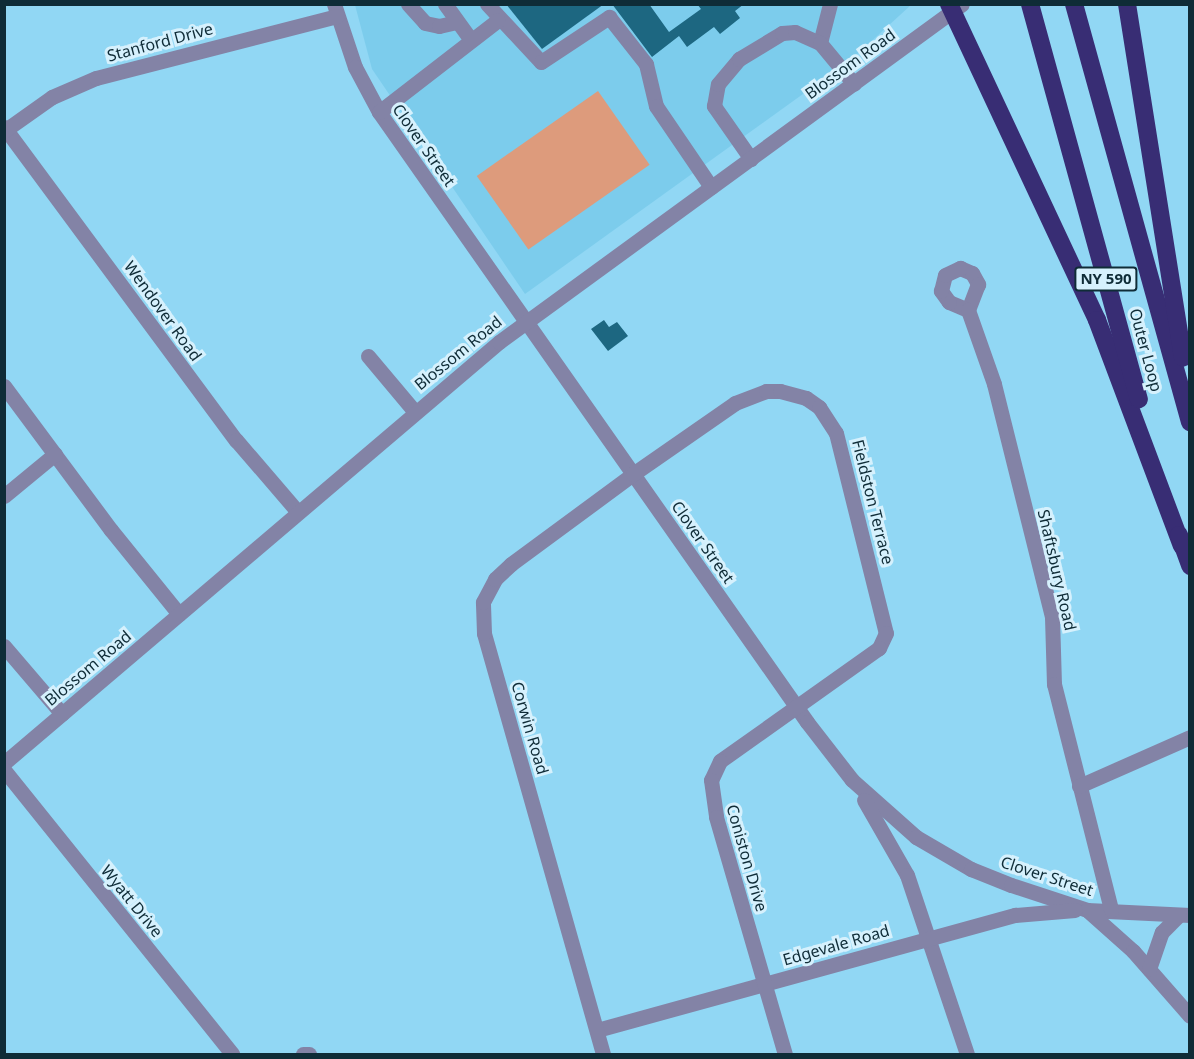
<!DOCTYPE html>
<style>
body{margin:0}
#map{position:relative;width:1194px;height:1059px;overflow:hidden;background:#91d7f4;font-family:"Noto Sans",sans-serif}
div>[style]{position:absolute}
.built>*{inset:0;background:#7cccec}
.green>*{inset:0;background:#dd9b7c;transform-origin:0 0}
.building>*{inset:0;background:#1d6781}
.minor>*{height:15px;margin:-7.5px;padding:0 7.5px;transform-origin:7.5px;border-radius:7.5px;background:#8383a6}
.highway>*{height:18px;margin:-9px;padding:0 9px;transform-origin:9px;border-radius:9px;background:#382d74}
span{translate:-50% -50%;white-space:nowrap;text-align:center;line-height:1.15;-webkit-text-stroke:6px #d6f1fd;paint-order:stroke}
.shield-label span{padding:2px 4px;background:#d6f1fd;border:2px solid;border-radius:4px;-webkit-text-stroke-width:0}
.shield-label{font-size:15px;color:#0f2c37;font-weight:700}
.street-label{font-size:16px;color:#0f2c37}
.frame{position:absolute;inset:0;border:6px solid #0f2c37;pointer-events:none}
</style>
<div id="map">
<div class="built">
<i style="clip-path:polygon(355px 5px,911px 5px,853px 58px,525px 294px,372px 69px)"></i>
</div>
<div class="green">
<i style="left:598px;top:91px;width:90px;height:148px;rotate:55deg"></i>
</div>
<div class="building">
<i style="clip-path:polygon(506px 4px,604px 4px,542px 49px)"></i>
<i style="clip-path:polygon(612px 4px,649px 4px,669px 32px,701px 9px,697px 4px,744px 4px,735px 11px,740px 18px,720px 34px,714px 27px,687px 47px,679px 36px,652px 57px)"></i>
<i style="clip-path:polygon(604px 320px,609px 327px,617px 322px,628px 336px,608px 351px,591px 329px)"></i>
</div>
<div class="minor">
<i style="left:334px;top:4px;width:66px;rotate:71.6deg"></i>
<i style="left:355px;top:67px;width:51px;rotate:61.9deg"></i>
<i style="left:379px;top:112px;width:745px;rotate:54.94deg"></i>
<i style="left:807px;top:722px;width:73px;rotate:52.2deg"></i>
<i style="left:852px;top:780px;width:86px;rotate:41.7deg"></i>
<i style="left:916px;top:837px;width:64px;rotate:30.2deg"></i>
<i style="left:971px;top:869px;width:43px;rotate:21.8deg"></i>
<i style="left:1011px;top:885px;width:80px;rotate:18.2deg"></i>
<i style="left:1087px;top:910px;width:103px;rotate:2.8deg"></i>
<i style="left:408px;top:4px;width:25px;rotate:48deg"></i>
<i style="left:425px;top:23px;width:14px;rotate:12deg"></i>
<i style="left:439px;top:26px;width:18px;rotate:-13deg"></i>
<i style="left:445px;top:4px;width:44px;rotate:54.2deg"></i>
<i style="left:487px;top:4px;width:79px;rotate:47deg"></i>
<i style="left:541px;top:62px;width:82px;rotate:-33.5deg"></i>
<i style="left:609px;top:17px;width:60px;rotate:51.8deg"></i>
<i style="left:646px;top:64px;width:43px;rotate:76.6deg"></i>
<i style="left:656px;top:106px;width:98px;rotate:55.8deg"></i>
<i style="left:820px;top:43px;width:40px;rotate:-75.6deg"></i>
<i style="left:379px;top:112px;width:150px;rotate:-37.7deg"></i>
<i style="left:4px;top:127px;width:390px;rotate:53.5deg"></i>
<i style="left:236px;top:440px;width:95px;rotate:49.3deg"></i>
<i style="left:4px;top:131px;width:59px;rotate:-35.3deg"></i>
<i style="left:52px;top:97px;width:48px;rotate:-23.4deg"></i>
<i style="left:96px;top:78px;width:249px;rotate:-14.4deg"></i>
<i style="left:751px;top:159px;width:65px;rotate:-124.9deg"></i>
<i style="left:714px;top:106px;width:22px;rotate:-80deg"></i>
<i style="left:718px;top:84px;width:33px;rotate:-50deg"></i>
<i style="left:739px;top:59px;width:50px;rotate:-31.2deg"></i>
<i style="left:782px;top:33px;width:13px;rotate:-4deg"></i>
<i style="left:795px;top:32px;width:27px;rotate:24deg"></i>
<i style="left:820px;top:43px;width:53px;rotate:50.3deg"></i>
<i style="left:960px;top:268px;width:13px;rotate:23deg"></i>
<i style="left:972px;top:273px;width:13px;rotate:61deg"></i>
<i style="left:978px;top:284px;width:28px;rotate:111deg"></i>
<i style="left:968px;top:310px;width:21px;rotate:-157deg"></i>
<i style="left:949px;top:302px;width:14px;rotate:-126deg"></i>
<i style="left:941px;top:291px;width:16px;rotate:-76deg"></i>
<i style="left:945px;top:275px;width:17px;rotate:-25deg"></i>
<i style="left:968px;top:310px;width:78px;rotate:70.6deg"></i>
<i style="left:994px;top:384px;width:240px;rotate:76deg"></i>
<i style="left:1052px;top:617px;width:67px;rotate:88.3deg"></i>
<i style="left:1054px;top:684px;width:233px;rotate:75.8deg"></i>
<i style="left:368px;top:356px;width:73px;rotate:50deg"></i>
<i style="left:4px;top:386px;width:179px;rotate:53.4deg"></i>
<i style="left:111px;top:530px;width:108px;rotate:51deg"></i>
<i style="left:4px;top:496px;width:66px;rotate:-39.5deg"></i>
<i style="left:4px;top:646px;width:89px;rotate:49.5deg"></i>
<i style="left:4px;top:763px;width:650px;rotate:-40.38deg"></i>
<i style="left:499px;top:342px;width:573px;rotate:-36.13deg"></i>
<i style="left:4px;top:770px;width:364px;rotate:51.2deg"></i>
<i style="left:1079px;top:786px;width:121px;rotate:-23.8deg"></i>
<i style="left:864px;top:800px;width:86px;rotate:60.2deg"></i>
<i style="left:907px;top:875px;width:189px;rotate:71.5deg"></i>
<i style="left:1087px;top:910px;width:62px;rotate:41.7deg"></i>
<i style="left:1133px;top:951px;width:86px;rotate:48.8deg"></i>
<i style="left:1149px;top:969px;width:39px;rotate:-71deg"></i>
<i style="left:1162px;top:932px;width:24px;rotate:-45deg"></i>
<i style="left:597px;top:1030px;width:434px;rotate:-15.4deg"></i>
<i style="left:1015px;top:915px;width:60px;rotate:-4.8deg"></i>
<i style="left:303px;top:1054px;width:6px"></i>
<i style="left:603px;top:1054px;width:437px;rotate:-105.8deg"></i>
<i style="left:484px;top:633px;width:31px;rotate:-92deg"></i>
<i style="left:483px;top:602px;width:26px;rotate:-62deg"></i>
<i style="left:495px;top:579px;width:22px;rotate:-43deg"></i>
<i style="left:511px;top:564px;width:152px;rotate:-36.4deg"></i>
<i style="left:633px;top:474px;width:124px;rotate:-34.8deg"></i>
<i style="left:735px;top:403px;width:33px;rotate:-21deg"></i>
<i style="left:766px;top:391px;width:14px"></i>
<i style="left:780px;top:391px;width:27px;rotate:15deg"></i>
<i style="left:806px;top:398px;width:16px;rotate:35deg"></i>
<i style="left:819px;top:407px;width:31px;rotate:57deg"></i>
<i style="left:836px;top:433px;width:206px;rotate:76deg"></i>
<i style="left:886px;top:633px;width:17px;rotate:115deg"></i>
<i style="left:879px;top:648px;width:195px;rotate:144.6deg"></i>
<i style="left:720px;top:761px;width:21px;rotate:115deg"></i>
<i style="left:711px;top:780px;width:37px;rotate:82deg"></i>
<i style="left:716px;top:817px;width:247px;rotate:73.8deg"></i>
</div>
<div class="highway">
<i style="left:949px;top:4px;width:349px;rotate:64.9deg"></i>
<i style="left:1097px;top:320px;width:241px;rotate:69.4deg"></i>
<i style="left:1030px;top:4px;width:410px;rotate:74.6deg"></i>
<i style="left:1074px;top:4px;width:434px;rotate:74.5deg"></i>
<i style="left:1127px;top:4px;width:358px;rotate:81deg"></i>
<i style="left:1179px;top:535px;width:33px;rotate:70deg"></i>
</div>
<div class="shield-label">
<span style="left:1106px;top:279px">NY 590</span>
</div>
<div class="street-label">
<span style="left:160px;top:42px;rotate:-15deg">Stanford Drive</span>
<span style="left:850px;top:64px;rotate:-36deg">Blossom Road</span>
<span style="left:424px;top:145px;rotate:55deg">Clover Street</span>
<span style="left:163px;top:311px;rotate:54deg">Wendover Road</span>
<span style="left:1146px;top:350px;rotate:75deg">Outer Loop</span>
<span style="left:458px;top:353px;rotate:-39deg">Blossom Road</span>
<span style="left:873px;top:502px;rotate:76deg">Fieldston Terrace</span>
<span style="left:703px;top:542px;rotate:55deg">Clover Street</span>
<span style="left:1057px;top:570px;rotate:77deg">Shaftsbury Road</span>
<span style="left:88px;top:668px;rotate:-40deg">Blossom Road</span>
<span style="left:530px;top:728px;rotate:74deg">Corwin Road</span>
<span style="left:747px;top:858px;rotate:74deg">Coniston Drive</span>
<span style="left:1047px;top:876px;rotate:18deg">Clover Street</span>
<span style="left:132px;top:901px;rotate:51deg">Wyatt Drive</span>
<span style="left:836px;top:945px;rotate:-16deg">Edgevale Road</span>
</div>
<div class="frame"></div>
</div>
